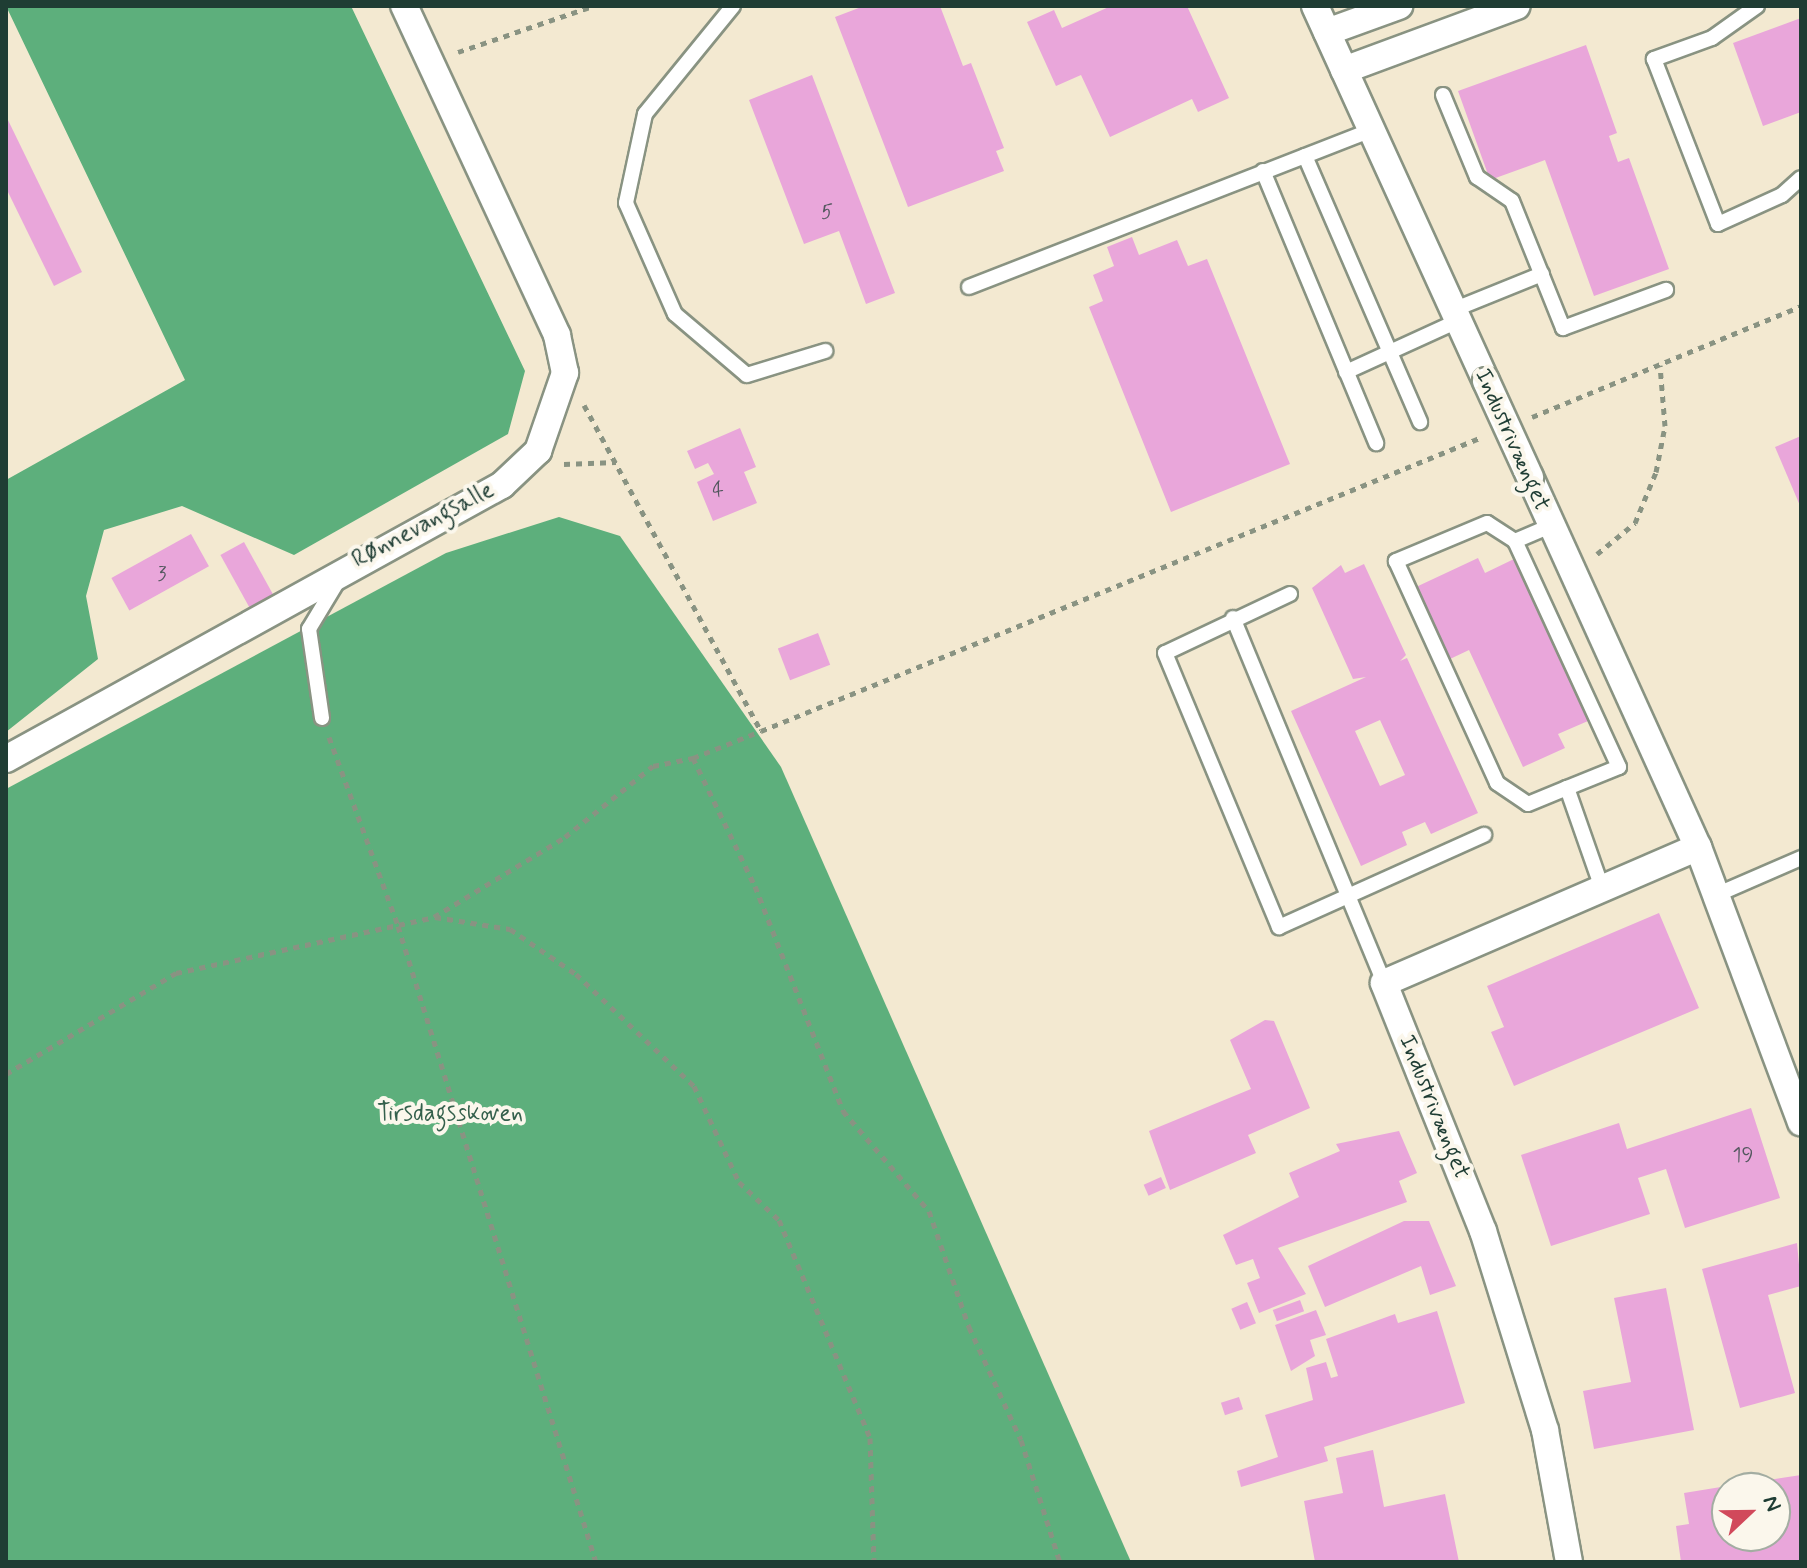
<!DOCTYPE html>
<meta charset="utf-8">
<style>
body{margin:0}
#map{position:relative;width:1807px;height:1568px;overflow:hidden;background:#f3e9d1;font-family:Mynerve,sans-serif}
div>[style]{position:absolute}
.forest>*{inset:0;background:#5daf7c}
.building>*{inset:0;background:#e9a6da;transform-origin:0 0}
.path>*{height:5px;margin-top:-2.5px;transform-origin:0;background:repeating-linear-gradient(90deg,#899382 0 6px,transparent 0 12px)}
.roads{filter:drop-shadow(2px 0 #899382) drop-shadow(-2px 0 #899382) drop-shadow(0 2px #899382) drop-shadow(0 -2px #899382)}
.lane>*{height:14px;margin:-7px;padding:0 7px;transform-origin:7px;border-radius:7px;background:#fff}
.street>*{height:26px;margin:-13px;padding:0 13px;transform-origin:13px;border-radius:13px;background:#fff}
.bridges{filter:drop-shadow(2px 0 #899382) drop-shadow(-2px 0 #899382) drop-shadow(0 2px #899382) drop-shadow(0 -2px #899382)}
.street-bridge>*{height:26px;margin:-13px;padding:0 13px;transform-origin:13px;border-radius:13px;background:#fff}
span{translate:-50% -50%;white-space:nowrap;text-align:center;line-height:1.15;-webkit-text-stroke:8px #fbf7ec;paint-order:stroke}
.number-label{font-size:20px;color:#52575e}
.number-label span{-webkit-text-stroke-width:0}
.street-label{font-size:24px;color:#1f3d34}
.park-label{font-size:24px;color:#34604c}
.frame{position:absolute;inset:0;border:8px solid #1f3d34;pointer-events:none}
.north{position:absolute;left:1711px;top:1472px;width:80px;height:80px;box-sizing:border-box;background:#fbf7ec;border:2px solid #a3ada2;border-radius:50%;rotate:68deg;font-size:22px;font-weight:700;line-height:32px;text-align:center;color:#1f3d34}
.north::after{content:'';display:block;margin:auto;width:28px;height:36px;background:#d1495b;clip-path:polygon(50% 0,100% 100%,50% 72%,0 100%)}
</style>
<div id="map">
<div class="forest">
<i style="clip-path:polygon(6px 6px,351px 6px,525px 371px,508px 434px,294px 555px,182px 506px,104px 530px,86px 596px,98px 659px,6px 732px,6px 480px,185px 380px)"></i>
<i style="clip-path:polygon(559px 517px,620px 536px,781px 767px,1131px 1562px,6px 1562px,6px 789px,446px 553px)"></i>
</div>
<div class="building">
<i style="clip-path:polygon(864px 6px,940px 6px,963px 66px,971px 63px,1004px 148px,996px 151px,1004px 171px,908px 207px,835px 17px)"></i>
<i style="clip-path:polygon(1111px 6px,1187px 6px,1229px 98px,1198px 112px,1192px 99px,1110px 137px,1081px 75px,1056px 86px,1027px 22px,1054px 10px,1062px 28px)"></i>
<i style="clip-path:polygon(1801px 18px,1801px 112px,1763px 126px,1733px 43px)"></i>
<i style="clip-path:polygon(1586px 45px,1617px 133px,1609px 136px,1618px 162px,1629px 158px,1669px 269px,1594px 296px,1545px 160px,1490px 180px,1458px 91px)"></i>
<i style="clip-path:polygon(812px 75px,895px 293px,866px 304px,839px 231px,804px 244px,749px 100px)"></i>
<i style="clip-path:polygon(6px 116px,82px 272px,54px 286px,6px 188px)"></i>
<i style="clip-path:polygon(1132px 237px,1139px 255px,1177px 240px,1188px 266px,1207px 259px,1290px 464px,1171px 512px,1089px 307px,1103px 301px,1093px 275px,1114px 266px,1107px 247px)"></i>
<i style="clip-path:polygon(740px 428px,756px 467px,744px 472px,757px 503px,713px 521px,697px 482px,714px 474px,708px 463px,695px 469px,687px 451px)"></i>
<i style="clip-path:polygon(1801px 436px,1801px 508px,1775px 447px)"></i>
<i style="left:191px;top:534px;width:37px;height:91px;rotate:61deg"></i>
<i style="left:244px;top:542px;width:60px;height:27px;rotate:61deg"></i>
<i style="clip-path:polygon(1478px 558px,1485px 573px,1514px 559px,1588px 721px,1558px 734px,1565px 748px,1523px 767px,1469px 650px,1450px 659px,1416px 587px)"></i>
<i style="clip-path:polygon(evenodd,1364px 564px,1406px 655px,1400px 661px,1407px 658px,1478px 813px,1431px 834px,1425px 822px,1402px 832px,1407px 845px,1361px 866px,1291px 711px,1366px 677px,1353px 679px,1312px 588px,1341px 565px,1345px 573px,1364px 564px,1380px 720px,1405px 775px,1380px 786px,1355px 731px,1380px 720px)"></i>
<i style="left:818px;top:633px;width:34px;height:43px;rotate:69deg"></i>
<i style="clip-path:polygon(1659px 913px,1699px 1008px,1514px 1086px,1491px 1032px,1504px 1027px,1487px 986px)"></i>
<i style="clip-path:polygon(1265px 1020px,1274px 1021px,1310px 1108px,1248px 1135px,1256px 1153px,1170px 1190px,1149px 1131px,1251px 1089px,1230px 1040px)"></i>
<i style="clip-path:polygon(1751px 1108px,1780px 1198px,1685px 1228px,1666px 1169px,1638px 1178px,1650px 1214px,1551px 1246px,1521px 1155px,1619px 1123px,1627px 1149px)"></i>
<i style="clip-path:polygon(1399px 1131px,1417px 1173px,1399px 1181px,1407px 1202px,1278px 1248px,1306px 1294px,1259px 1313px,1247px 1283px,1260px 1278px,1253px 1259px,1236px 1265px,1223px 1235px,1299px 1197px,1289px 1173px,1340px 1151px,1336px 1144px)"></i>
<i style="left:1161px;top:1177px;width:12px;height:19px;rotate:66deg"></i>
<i style="clip-path:polygon(1404px 1221px,1429px 1221px,1456px 1286px,1430px 1295px,1421px 1266px,1325px 1307px,1308px 1266px)"></i>
<i style="clip-path:polygon(1797px 1243px,1801px 1286px,1768px 1295px,1795px 1393px,1740px 1408px,1702px 1269px)"></i>
<i style="clip-path:polygon(1666px 1288px,1694px 1430px,1594px 1449px,1583px 1391px,1631px 1382px,1614px 1298px)"></i>
<i style="left:1300px;top:1300px;width:12px;height:29px;rotate:70deg"></i>
<i style="left:1247px;top:1302px;width:23px;height:17px;rotate:67deg"></i>
<i style="clip-path:polygon(1316px 1310px,1326px 1335px,1310px 1340px,1315px 1356px,1291px 1371px,1275px 1325px)"></i>
<i style="clip-path:polygon(1437px 1311px,1465px 1403px,1324px 1447px,1328px 1461px,1241px 1487px,1237px 1471px,1278px 1457px,1265px 1415px,1313px 1400px,1306px 1368px,1326px 1362px,1331px 1378px,1338px 1376px,1326px 1339px,1395px 1314px,1398px 1323px)"></i>
<i style="left:1239px;top:1397px;width:13px;height:19px;rotate:72deg"></i>
<i style="clip-path:polygon(1373px 1450px,1384px 1507px,1445px 1494px,1459px 1562px,1315px 1562px,1304px 1501px,1343px 1493px,1336px 1458px)"></i>
<i style="clip-path:polygon(1801px 1475px,1801px 1562px,1681px 1562px,1676px 1526px,1689px 1524px,1684px 1493px,1727px 1486px,1727px 1536px,1775px 1536px,1775px 1488px,1728px 1486px)"></i>
</div>
<div class="path">
<i style="left:458px;top:52px;width:143px;rotate:-18.8deg"></i>
<i style="left:584px;top:405px;width:371px;rotate:61.5deg"></i>
<i style="left:761px;top:731px;width:779px;rotate:-22.18deg"></i>
<i style="left:1532px;top:417px;width:291px;rotate:-22.4deg"></i>
<i style="left:564px;top:464px;width:52px;rotate:-2.2deg"></i>
<i style="left:1597px;top:554px;width:49px;rotate:-39.2deg"></i>
<i style="left:1635px;top:523px;width:55px;rotate:-67.6deg"></i>
<i style="left:1656px;top:472px;width:47px;rotate:-78.9deg"></i>
<i style="left:1665px;top:426px;width:61px;rotate:-94.7deg"></i>
<i style="left:329px;top:737px;width:201px;rotate:69.9deg"></i>
<i style="left:398px;top:926px;width:666px;rotate:72.71deg"></i>
<i style="left:693px;top:758px;width:73px;rotate:-21.7deg"></i>
<i style="left:435px;top:917px;width:76px;rotate:9.1deg"></i>
<i style="left:510px;top:929px;width:80px;rotate:34.3deg"></i>
<i style="left:576px;top:974px;width:163px;rotate:43.5deg"></i>
<i style="left:694px;top:1086px;width:106px;rotate:64.9deg"></i>
<i style="left:739px;top:1182px;width:55px;rotate:43.5deg"></i>
<i style="left:779px;top:1220px;width:236px;rotate:67.3deg"></i>
<i style="left:870px;top:1438px;width:124px;rotate:88.2deg"></i>
<i style="left:6px;top:1074px;width:198px;rotate:-30.7deg"></i>
<i style="left:176px;top:973px;width:264px;rotate:-12.2deg"></i>
<i style="left:434px;top:917px;width:153px;rotate:-31.4deg"></i>
<i style="left:565px;top:837px;width:113px;rotate:-38.9deg"></i>
<i style="left:653px;top:766px;width:41px;rotate:-11.3deg"></i>
<i style="left:693px;top:758px;width:142px;rotate:64.2deg"></i>
<i style="left:755px;top:886px;width:242px;rotate:68.6deg"></i>
<i style="left:843px;top:1111px;width:132px;rotate:49.3deg"></i>
<i style="left:929px;top:1211px;width:123px;rotate:71deg"></i>
<i style="left:969px;top:1327px;width:124px;rotate:65.3deg"></i>
<i style="left:1021px;top:1440px;width:128px;rotate:72.3deg"></i>
</div>
<div class="roads">
<div class="lane">
<i style="left:733px;top:6px;width:139px;rotate:129.2deg"></i>
<i style="left:645px;top:114px;width:91px;rotate:102.1deg"></i>
<i style="left:626px;top:203px;width:121px;rotate:66.2deg"></i>
<i style="left:675px;top:314px;width:94px;rotate:40.3deg"></i>
<i style="left:747px;top:375px;width:82px;rotate:-17.1deg"></i>
<i style="left:1757px;top:6px;width:55px;rotate:144.6deg"></i>
<i style="left:1712px;top:38px;width:62px;rotate:160.1deg"></i>
<i style="left:1654px;top:59px;width:177px;rotate:68.8deg"></i>
<i style="left:1718px;top:224px;width:70px;rotate:-24.4deg"></i>
<i style="left:1782px;top:195px;width:25px;rotate:-42deg"></i>
<i style="left:1443px;top:95px;width:89px;rotate:67.5deg"></i>
<i style="left:1477px;top:177px;width:42px;rotate:34.4deg"></i>
<i style="left:1512px;top:201px;width:137px;rotate:68.1deg"></i>
<i style="left:1563px;top:328px;width:110px;rotate:-20.3deg"></i>
<i style="left:1305px;top:156px;width:290px;rotate:66.6deg"></i>
<i style="left:1263px;top:171px;width:295px;rotate:67.4deg"></i>
<i style="left:969px;top:287px;width:432px;rotate:-21.3deg"></i>
<i style="left:1453px;top:310px;width:96px;rotate:-22deg"></i>
<i style="left:1346px;top:372px;width:123px;rotate:-24.5deg"></i>
<i style="left:1515px;top:541px;width:39px;rotate:-23deg"></i>
<i style="left:1290px;top:594px;width:138px;rotate:154.7deg"></i>
<i style="left:1165px;top:653px;width:297px;rotate:67.4deg"></i>
<i style="left:1279px;top:927px;width:225px;rotate:-24.2deg"></i>
<i style="left:1233px;top:618px;width:395px;rotate:67.5deg"></i>
<i style="left:322px;top:718px;width:90px;rotate:-98.3deg"></i>
<i style="left:309px;top:629px;width:58px;rotate:-59deg"></i>
<i style="left:1567px;top:788px;width:56px;rotate:-22deg"></i>
<i style="left:1619px;top:767px;width:249px;rotate:-114.7deg"></i>
<i style="left:1515px;top:541px;width:33px;rotate:-147deg"></i>
<i style="left:1487px;top:523px;width:99px;rotate:157.3deg"></i>
<i style="left:1396px;top:561px;width:244px;rotate:65.5deg"></i>
<i style="left:1497px;top:783px;width:37px;rotate:34deg"></i>
<i style="left:1528px;top:804px;width:42px;rotate:-22.3deg"></i>
<i style="left:1567px;top:788px;width:106px;rotate:70.7deg"></i>
<i style="left:1716px;top:895px;width:93px;rotate:-23.5deg"></i>
</div>
<div class="street">
<i style="left:1315px;top:6px;width:412px;rotate:65.5deg"></i>
<i style="left:1327px;top:32px;width:77px;rotate:-19.9deg"></i>
<i style="left:1344px;top:70px;width:184px;rotate:-20.3deg"></i>
<i style="left:1530px;top:477px;width:406px;rotate:65.6deg"></i>
<i style="left:1698px;top:847px;width:294px;rotate:69.5deg"></i>
<i style="left:6px;top:759px;width:567px;rotate:-28.92deg"></i>
<i style="left:502px;top:485px;width:50px;rotate:-43.4deg"></i>
<i style="left:538px;top:451px;width:83px;rotate:-70.9deg"></i>
<i style="left:565px;top:373px;width:39px;rotate:-102deg"></i>
<i style="left:557px;top:335px;width:363px;rotate:-114.9deg"></i>
<i style="left:1569px;top:1562px;width:134px;rotate:-100.3deg"></i>
<i style="left:1545px;top:1430px;width:208px;rotate:-107.3deg"></i>
<i style="left:1483px;top:1231px;width:267px;rotate:-111.8deg"></i>
<i style="left:1384px;top:983px;width:342px;rotate:-23.4deg"></i>
</div>
</div>
<div class="bridges">
<div class="street-bridge">
<i style="left:1486px;top:381px;width:106px;rotate:65.4deg"></i>
</div>
</div>
<div class="number-label">
<span style="left:827px;top:212px">5</span>
<span style="left:718px;top:490px">4</span>
<span style="left:162px;top:574px">3</span>
<span style="left:1743px;top:1155px">19</span>
</div>
<div class="street-label">
<span style="left:1512px;top:440px;rotate:66deg">Industrivænget</span>
<span style="left:423px;top:525px;rotate:-28deg">Rønnevangsalle</span>
<span style="left:1434px;top:1107px;rotate:68deg">Industrivænget</span>
</div>
<div class="park-label">
<span style="left:450px;top:1114px">Tirsdagsskoven</span>
</div>
<div class="frame"></div>
<div class="north">N</div>
</div>
